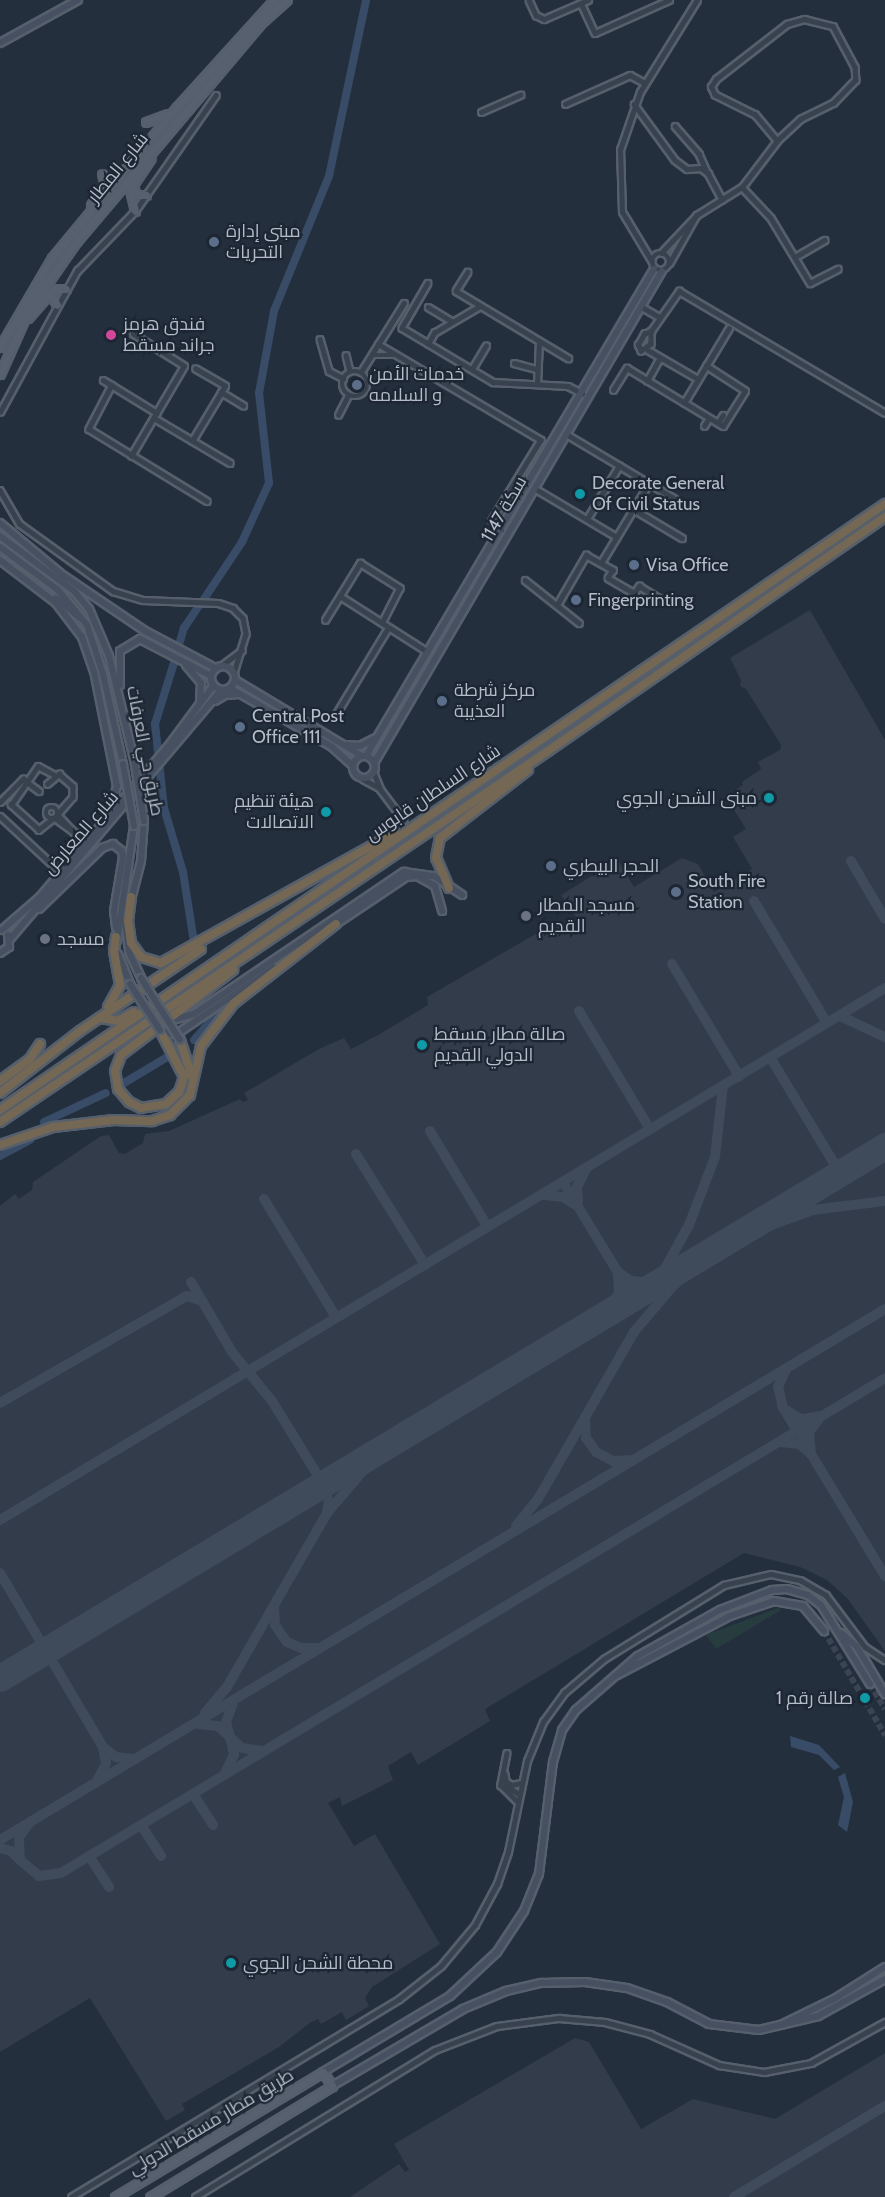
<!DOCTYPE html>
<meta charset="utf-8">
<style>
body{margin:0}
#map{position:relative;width:885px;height:2197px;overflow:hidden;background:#242f3e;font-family:Cabin,Cairo,sans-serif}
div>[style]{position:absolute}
.airport>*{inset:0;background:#323c4b}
.green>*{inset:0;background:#263c3f}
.water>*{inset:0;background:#394c67}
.river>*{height:8px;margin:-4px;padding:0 4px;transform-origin:4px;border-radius:4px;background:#394c67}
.taxiway>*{height:10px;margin:-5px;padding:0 5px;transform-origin:5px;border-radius:5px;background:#3f4a5a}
.runway>*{height:27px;margin:-13.5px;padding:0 13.5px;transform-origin:13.5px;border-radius:13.5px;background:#3f4a5a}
.secondary-tunnel>*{height:6px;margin-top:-3px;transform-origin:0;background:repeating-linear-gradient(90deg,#3a4453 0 6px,transparent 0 9px)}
.roads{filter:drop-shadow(2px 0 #565f6c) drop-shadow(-2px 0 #565f6c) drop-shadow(0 2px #565f6c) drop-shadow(0 -2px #565f6c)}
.street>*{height:4.5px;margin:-2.25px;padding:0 2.25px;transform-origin:2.25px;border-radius:2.25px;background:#38414e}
.street>.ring{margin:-2.25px;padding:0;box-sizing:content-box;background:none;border:4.5px solid #38414e;border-radius:50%}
.secondary>*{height:6px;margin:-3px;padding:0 3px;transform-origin:3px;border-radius:3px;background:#465061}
.secondary>.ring{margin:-3px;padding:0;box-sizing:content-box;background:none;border:6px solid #465061;border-radius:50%}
.primary>*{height:7px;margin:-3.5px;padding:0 3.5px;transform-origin:3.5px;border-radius:3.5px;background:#56606e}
.highway>*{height:8px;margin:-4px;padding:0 4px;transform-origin:4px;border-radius:4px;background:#746855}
.bridges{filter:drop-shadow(2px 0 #565f6c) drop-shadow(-2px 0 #565f6c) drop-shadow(0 2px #565f6c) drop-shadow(0 -2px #565f6c)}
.secondary-bridge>*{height:6px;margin:-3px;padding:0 3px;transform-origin:3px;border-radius:3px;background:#465061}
.dots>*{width:16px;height:16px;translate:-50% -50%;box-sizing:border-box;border:3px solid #1d2633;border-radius:50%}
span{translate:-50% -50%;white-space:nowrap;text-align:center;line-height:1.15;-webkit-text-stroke:4.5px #1d2633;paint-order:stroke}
.street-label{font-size:18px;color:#b4bcc9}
.poi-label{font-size:18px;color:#b4bcc9}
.left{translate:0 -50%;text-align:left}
.right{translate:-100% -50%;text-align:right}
</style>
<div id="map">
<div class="airport">
<i style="clip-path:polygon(810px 610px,885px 740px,885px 1651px,847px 1598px,827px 1580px,800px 1567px,744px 1553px,485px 1709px,490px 1721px,418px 1765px,411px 1752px,388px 1766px,393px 1780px,368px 1793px,342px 1806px,340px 1797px,328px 1803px,354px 1846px,375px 1834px,440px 1944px,372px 1987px,365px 1998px,369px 2006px,346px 2020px,342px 2012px,321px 2024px,318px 2019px,311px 2022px,279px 2047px,182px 2104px,185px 2110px,166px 2121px,90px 1998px,0 2052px,0 1206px,15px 1194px,19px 1199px,32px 1190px,33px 1182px,101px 1136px,109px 1135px,119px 1153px,125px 1154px,143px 1143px,145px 1134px,169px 1131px,240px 1099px,243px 1102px,248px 1100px,244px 1093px,319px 1049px,344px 1038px,351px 1049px,380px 1034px,428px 1005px,427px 997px,546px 928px,549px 932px,566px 922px,570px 929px,580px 923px,561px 895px,613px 863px,616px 857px,634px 887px,682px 858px,698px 864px,714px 892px,752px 869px,733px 837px,746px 829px,728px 800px,738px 794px,735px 790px,743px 785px,742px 782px,761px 769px,758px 762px,780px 750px,781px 745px,746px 689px,740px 686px,741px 680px,730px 658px)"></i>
<i style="clip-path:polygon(575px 2038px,589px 2042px,641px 2129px,693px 2099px,775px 2119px,885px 2053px,885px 2197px,350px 2197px,399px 2164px,405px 2172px,409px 2170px,394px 2144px)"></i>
</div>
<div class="green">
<i style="clip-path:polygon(778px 1608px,781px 1610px,716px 1649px,706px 1635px)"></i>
</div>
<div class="water">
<i style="clip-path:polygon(790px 1736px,819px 1745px,840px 1767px,834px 1770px,819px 1755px,791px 1747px)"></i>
<i style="clip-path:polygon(845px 1773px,853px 1802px,847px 1832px,838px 1825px,844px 1797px,838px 1777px)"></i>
</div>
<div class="river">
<i style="left:204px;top:599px;width:69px;rotate:-56.3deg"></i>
<i style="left:242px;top:542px;width:65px;rotate:-65.4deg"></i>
<i style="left:269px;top:483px;width:91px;rotate:-96.3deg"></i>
<i style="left:259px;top:393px;width:83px;rotate:-79.6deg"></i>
<i style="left:274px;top:311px;width:146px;rotate:-67.8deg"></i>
<i style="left:329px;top:176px;width:180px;rotate:-78.1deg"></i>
<i style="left:179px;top:645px;width:18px;rotate:-74deg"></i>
<i style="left:184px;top:628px;width:27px;rotate:-56deg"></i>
<i style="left:178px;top:650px;width:77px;rotate:107.3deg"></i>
<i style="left:155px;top:724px;width:84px;rotate:83.9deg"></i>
<i style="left:164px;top:808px;width:67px;rotate:73.5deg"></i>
<i style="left:183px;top:872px;width:71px;rotate:81.1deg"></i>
<i style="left:194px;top:1040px;width:32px;rotate:-49deg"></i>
<i style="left:124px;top:1083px;width:52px;rotate:-31deg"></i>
<i style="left:44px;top:1122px;width:68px;rotate:-25.1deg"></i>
<i style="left:0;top:1156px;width:34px;rotate:-28deg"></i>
</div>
<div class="taxiway">
<i style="left:851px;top:861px;width:67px;rotate:59.6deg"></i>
<i style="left:754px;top:901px;width:142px;rotate:59.1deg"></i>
<i style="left:672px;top:964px;width:131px;rotate:59.1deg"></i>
<i style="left:579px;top:1011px;width:138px;rotate:59deg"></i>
<i style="left:840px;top:1016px;width:50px;rotate:25deg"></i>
<i style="left:770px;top:1057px;width:135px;rotate:58.9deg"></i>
<i style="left:430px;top:1131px;width:111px;rotate:59deg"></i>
<i style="left:356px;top:1154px;width:131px;rotate:58.1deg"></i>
<i style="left:563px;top:1182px;width:135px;rotate:58.7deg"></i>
<i style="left:544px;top:1195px;width:19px;rotate:6deg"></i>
<i style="left:563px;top:1197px;width:15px;rotate:32deg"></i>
<i style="left:264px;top:1199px;width:138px;rotate:58.6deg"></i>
<i style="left:578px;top:1202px;width:15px;rotate:-94deg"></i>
<i style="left:577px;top:1187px;width:20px;rotate:-63deg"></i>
<i style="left:730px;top:1240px;width:88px;rotate:-19.9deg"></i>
<i style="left:813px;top:1210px;width:73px;rotate:-7.1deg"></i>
<i style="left:191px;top:1282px;width:81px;rotate:59.6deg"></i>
<i style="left:232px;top:1352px;width:63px;rotate:50.8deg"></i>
<i style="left:272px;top:1401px;width:97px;rotate:58.4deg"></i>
<i style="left:323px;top:1484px;width:18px;rotate:71deg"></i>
<i style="left:329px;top:1501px;width:11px;rotate:100deg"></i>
<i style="left:605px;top:1314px;width:25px;rotate:-56deg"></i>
<i style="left:619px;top:1293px;width:21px;rotate:-93deg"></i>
<i style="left:618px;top:1272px;width:16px;rotate:35deg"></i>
<i style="left:631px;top:1281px;width:26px;rotate:4deg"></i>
<i style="left:657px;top:1283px;width:66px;rotate:-61.1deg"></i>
<i style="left:689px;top:1225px;width:73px;rotate:-69.1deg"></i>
<i style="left:715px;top:1157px;width:71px;rotate:-83.6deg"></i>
<i style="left:0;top:1403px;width:215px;rotate:-29.8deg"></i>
<i style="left:187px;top:1296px;width:16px;rotate:18deg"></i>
<i style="left:782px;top:1406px;width:199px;rotate:58.8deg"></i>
<i style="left:585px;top:1419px;width:19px;rotate:87deg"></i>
<i style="left:586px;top:1438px;width:17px;rotate:54deg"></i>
<i style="left:596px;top:1452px;width:19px;rotate:28deg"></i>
<i style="left:613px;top:1461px;width:18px;rotate:-3deg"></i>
<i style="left:780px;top:1442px;width:19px;rotate:6deg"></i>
<i style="left:799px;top:1444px;width:16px;rotate:40deg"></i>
<i style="left:811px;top:1454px;width:22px;rotate:-95deg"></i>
<i style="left:809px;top:1432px;width:20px;rotate:-53deg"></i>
<i style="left:821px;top:1416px;width:20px;rotate:171deg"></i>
<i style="left:801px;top:1419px;width:21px;rotate:-149deg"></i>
<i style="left:783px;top:1408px;width:22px;rotate:-103deg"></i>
<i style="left:778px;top:1387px;width:19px;rotate:-65deg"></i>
<i style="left:0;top:1520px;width:1033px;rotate:-31.01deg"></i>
<i style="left:516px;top:1526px;width:35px;rotate:-51deg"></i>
<i style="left:538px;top:1499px;width:193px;rotate:-60.1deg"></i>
<i style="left:634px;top:1332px;width:59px;rotate:-49.8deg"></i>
<i style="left:672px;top:1287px;width:64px;rotate:-41.2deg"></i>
<i style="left:0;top:1573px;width:202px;rotate:59.4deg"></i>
<i style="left:274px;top:1606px;width:19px;rotate:87deg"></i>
<i style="left:275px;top:1625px;width:21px;rotate:55deg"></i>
<i style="left:287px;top:1642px;width:15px;rotate:23deg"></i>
<i style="left:301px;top:1648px;width:16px"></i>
<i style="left:233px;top:1703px;width:20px;rotate:110deg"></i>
<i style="left:226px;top:1722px;width:16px;rotate:75deg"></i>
<i style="left:230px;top:1737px;width:16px;rotate:43deg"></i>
<i style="left:242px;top:1748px;width:21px;rotate:8deg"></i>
<i style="left:205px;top:1713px;width:34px;rotate:-50deg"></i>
<i style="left:227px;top:1687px;width:201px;rotate:-60.1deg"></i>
<i style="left:327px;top:1513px;width:54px;rotate:-49.5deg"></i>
<i style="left:362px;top:1472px;width:64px;rotate:-39.9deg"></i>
<i style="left:198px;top:1724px;width:20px;rotate:6deg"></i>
<i style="left:218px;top:1726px;width:16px;rotate:43deg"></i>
<i style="left:230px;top:1737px;width:18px;rotate:77deg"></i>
<i style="left:234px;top:1755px;width:20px;rotate:117deg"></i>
<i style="left:97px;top:1781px;width:20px;rotate:-63deg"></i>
<i style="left:106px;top:1763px;width:16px;rotate:-101deg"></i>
<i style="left:103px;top:1747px;width:16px;rotate:38deg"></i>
<i style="left:116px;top:1757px;width:17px;rotate:7deg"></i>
<i style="left:193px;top:1794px;width:37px;rotate:57deg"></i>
<i style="left:31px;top:1821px;width:20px;rotate:127deg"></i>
<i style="left:19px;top:1837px;width:23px;rotate:88deg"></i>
<i style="left:20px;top:1860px;width:25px;rotate:40deg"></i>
<i style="left:39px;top:1876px;width:22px;rotate:-8deg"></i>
<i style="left:61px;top:1873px;width:961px;rotate:-30.99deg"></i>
<i style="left:141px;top:1825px;width:37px;rotate:57deg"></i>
<i style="left:0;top:1840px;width:1032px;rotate:-30.96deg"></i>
<i style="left:0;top:1848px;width:11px;rotate:15deg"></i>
<i style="left:11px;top:1851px;width:13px;rotate:45deg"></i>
<i style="left:89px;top:1856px;width:37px;rotate:57deg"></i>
<i style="left:734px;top:2197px;width:176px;rotate:-31.1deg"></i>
</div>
<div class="runway">
<i style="left:0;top:1678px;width:1033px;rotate:-31.01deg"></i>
</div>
<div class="secondary-tunnel">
<i style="left:824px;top:1631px;width:121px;rotate:59.6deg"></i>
<i style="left:870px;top:1684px;width:29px;rotate:59deg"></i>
</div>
<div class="roads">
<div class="street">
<i style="left:529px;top:0;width:17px;rotate:65deg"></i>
<i style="left:536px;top:15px;width:9px;rotate:27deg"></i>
<i style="left:544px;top:19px;width:48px;rotate:-23.4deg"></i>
<i style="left:581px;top:3px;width:33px;rotate:65deg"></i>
<i style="left:595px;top:33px;width:81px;rotate:-24deg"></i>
<i style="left:565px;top:104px;width:71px;rotate:-24deg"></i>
<i style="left:630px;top:75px;width:17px;rotate:28deg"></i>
<i style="left:634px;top:104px;width:69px;rotate:53.8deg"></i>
<i style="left:675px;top:160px;width:15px;rotate:37deg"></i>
<i style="left:687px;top:169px;width:14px;rotate:-4deg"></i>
<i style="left:701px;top:168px;width:9px;rotate:36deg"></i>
<i style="left:708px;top:173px;width:30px;rotate:62deg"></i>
<i style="left:481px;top:112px;width:43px;rotate:-23.6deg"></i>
<i style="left:675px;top:126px;width:37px;rotate:49deg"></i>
<i style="left:699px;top:154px;width:20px;rotate:66deg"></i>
<i style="left:742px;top:187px;width:42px;rotate:46.9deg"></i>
<i style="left:771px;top:218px;width:76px;rotate:59deg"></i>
<i style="left:810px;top:283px;width:31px;rotate:-27deg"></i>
<i style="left:697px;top:215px;width:53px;rotate:-31.9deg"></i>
<i style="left:742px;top:187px;width:58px;rotate:-52.7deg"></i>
<i style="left:777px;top:141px;width:34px;rotate:-130deg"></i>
<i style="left:755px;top:115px;width:45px;rotate:-153.4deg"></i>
<i style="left:715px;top:95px;width:9px;rotate:-117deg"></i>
<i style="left:711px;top:87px;width:9px;rotate:-58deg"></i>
<i style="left:716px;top:79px;width:90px;rotate:-37.8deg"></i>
<i style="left:787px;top:24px;width:18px;rotate:-16deg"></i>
<i style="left:804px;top:19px;width:30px;rotate:14deg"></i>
<i style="left:833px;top:26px;width:47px;rotate:61.8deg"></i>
<i style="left:855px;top:67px;width:13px;rotate:86deg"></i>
<i style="left:856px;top:80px;width:32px;rotate:134deg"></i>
<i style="left:834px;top:103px;width:37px;rotate:154deg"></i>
<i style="left:801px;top:119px;width:33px;rotate:137deg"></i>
<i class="ring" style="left:652px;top:253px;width:13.5px;height:13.5px"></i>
<i style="left:661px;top:253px;width:52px;rotate:-46.5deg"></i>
<i style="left:697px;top:215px;width:55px;rotate:119.4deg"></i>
<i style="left:795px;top:257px;width:34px;rotate:-30deg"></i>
<i style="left:652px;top:262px;width:58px;rotate:-121deg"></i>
<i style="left:622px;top:212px;width:62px;rotate:-91.8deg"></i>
<i style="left:620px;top:150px;width:61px;rotate:-71deg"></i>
<i style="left:640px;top:92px;width:108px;rotate:-58.2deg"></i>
<i style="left:468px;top:272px;width:22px;rotate:122deg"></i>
<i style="left:456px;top:291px;width:131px;rotate:30.9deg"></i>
<i style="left:428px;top:283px;width:52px;rotate:120deg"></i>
<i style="left:402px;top:328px;width:106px;rotate:30.7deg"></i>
<i style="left:493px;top:382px;width:75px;rotate:3.1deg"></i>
<i style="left:568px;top:386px;width:16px;rotate:27deg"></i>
<i style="left:428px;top:307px;width:27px;rotate:31deg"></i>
<i style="left:642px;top:307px;width:20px;rotate:30deg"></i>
<i style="left:651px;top:331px;width:13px;rotate:90deg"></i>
<i style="left:651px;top:344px;width:12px;rotate:145deg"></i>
<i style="left:641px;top:351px;width:7px;rotate:-117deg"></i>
<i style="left:638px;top:345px;width:13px;rotate:-61deg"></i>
<i style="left:644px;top:334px;width:8px;rotate:-23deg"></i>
<i style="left:651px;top:331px;width:49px;rotate:-55deg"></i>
<i style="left:679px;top:291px;width:239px;rotate:30.6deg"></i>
<i style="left:320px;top:339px;width:33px;rotate:74deg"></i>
<i style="left:329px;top:371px;width:16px;rotate:27deg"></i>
<i style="left:378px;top:344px;width:189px;rotate:30.5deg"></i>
<i style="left:541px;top:440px;width:94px;rotate:121.5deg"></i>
<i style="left:492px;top:520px;width:13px;rotate:45deg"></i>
<i style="left:428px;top:344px;width:13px;rotate:-61deg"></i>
<i style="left:434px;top:333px;width:53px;rotate:-30.4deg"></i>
<i style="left:648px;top:350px;width:58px;rotate:30.1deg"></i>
<i style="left:346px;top:355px;width:16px;rotate:76deg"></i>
<i style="left:372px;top:355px;width:21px"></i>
<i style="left:514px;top:363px;width:23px;rotate:15deg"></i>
<i style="left:472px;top:369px;width:27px;rotate:-59deg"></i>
<i class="ring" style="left:342px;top:371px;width:21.5px;height:21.5px"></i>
<i style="left:361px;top:372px;width:81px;rotate:-58.1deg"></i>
<i style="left:103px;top:380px;width:63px;rotate:31.4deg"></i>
<i style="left:647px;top:381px;width:26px;rotate:-61deg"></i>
<i style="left:537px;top:384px;width:42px;rotate:-87.3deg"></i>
<i style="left:112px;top:385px;width:50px;rotate:117.6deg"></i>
<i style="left:89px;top:429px;width:138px;rotate:31.4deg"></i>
<i style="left:613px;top:390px;width:26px;rotate:-58deg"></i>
<i style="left:627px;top:368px;width:112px;rotate:31.1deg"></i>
<i style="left:723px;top:426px;width:41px;rotate:-57.8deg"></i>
<i style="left:745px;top:391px;width:46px;rotate:-147.3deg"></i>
<i style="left:221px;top:392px;width:26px;rotate:31deg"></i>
<i style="left:684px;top:403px;width:87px;rotate:-59deg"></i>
<i style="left:0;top:412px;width:161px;rotate:-61.4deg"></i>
<i style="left:77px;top:271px;width:83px;rotate:-46deg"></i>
<i style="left:135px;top:211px;width:141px;rotate:-55.1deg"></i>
<i style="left:338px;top:415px;width:22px;rotate:-63deg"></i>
<i style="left:154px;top:418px;width:88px;rotate:30.6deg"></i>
<i style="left:718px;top:423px;width:9px;rotate:-58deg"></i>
<i style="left:704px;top:426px;width:9px;rotate:-58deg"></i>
<i style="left:566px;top:434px;width:126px;rotate:30.7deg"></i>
<i style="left:192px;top:441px;width:64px;rotate:-59deg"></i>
<i style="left:225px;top:386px;width:34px;rotate:-150deg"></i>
<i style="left:131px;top:456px;width:104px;rotate:-59.5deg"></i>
<i style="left:184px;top:366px;width:60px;rotate:-147.9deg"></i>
<i style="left:534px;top:488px;width:96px;rotate:30.6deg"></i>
<i style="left:0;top:490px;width:39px;rotate:60deg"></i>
<i style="left:20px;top:524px;width:115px;rotate:35.8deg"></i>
<i style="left:113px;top:591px;width:31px;rotate:17deg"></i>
<i style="left:143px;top:600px;width:75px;rotate:2.3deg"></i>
<i style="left:218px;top:603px;width:16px;rotate:18deg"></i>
<i style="left:233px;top:608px;width:14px;rotate:45deg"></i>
<i style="left:243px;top:618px;width:16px;rotate:79deg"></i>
<i style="left:246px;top:634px;width:41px;rotate:107.1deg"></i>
<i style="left:633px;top:509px;width:57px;rotate:30.6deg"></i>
<i style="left:587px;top:519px;width:62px;rotate:-58.9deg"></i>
<i style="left:601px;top:563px;width:93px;rotate:-59deg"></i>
<i style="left:525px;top:580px;width:69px;rotate:38.5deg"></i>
<i style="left:340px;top:596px;width:104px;rotate:32.5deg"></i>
<i style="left:557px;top:605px;width:58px;rotate:-59.9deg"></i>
<i style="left:586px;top:555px;width:31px;rotate:29deg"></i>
<i style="left:613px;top:570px;width:9px;rotate:122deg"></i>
<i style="left:608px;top:578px;width:30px;rotate:30deg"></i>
<i style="left:634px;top:593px;width:9px;rotate:-54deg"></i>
<i style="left:639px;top:586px;width:26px;rotate:31deg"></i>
<i style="left:325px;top:620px;width:67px;rotate:-58.4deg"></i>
<i style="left:360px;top:563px;width:47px;rotate:32deg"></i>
<i style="left:400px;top:588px;width:39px;rotate:117deg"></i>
<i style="left:221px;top:666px;width:26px;rotate:-37deg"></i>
<i style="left:333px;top:719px;width:106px;rotate:-58.9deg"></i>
<i style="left:374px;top:773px;width:18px;rotate:68deg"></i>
<i style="left:381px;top:790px;width:38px;rotate:53deg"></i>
<i style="left:363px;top:779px;width:18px;rotate:29deg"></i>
<i style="left:47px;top:784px;width:16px;rotate:-40deg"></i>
<i style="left:59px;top:774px;width:18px;rotate:41deg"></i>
<i style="left:73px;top:786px;width:11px;rotate:90deg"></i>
<i style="left:73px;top:797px;width:23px;rotate:131deg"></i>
<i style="left:0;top:802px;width:33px;rotate:-45deg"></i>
<i style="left:23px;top:779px;width:20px;rotate:37deg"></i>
<i class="ring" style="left:46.5px;top:807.5px;width:6.5px;height:6.5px"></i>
<i style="left:58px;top:815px;width:23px;rotate:47deg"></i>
<i style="left:0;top:816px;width:76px;rotate:42.9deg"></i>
<i style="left:55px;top:818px;width:24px;rotate:36deg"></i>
<i style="left:53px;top:819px;width:18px;rotate:142deg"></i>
<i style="left:39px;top:830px;width:38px;rotate:-138deg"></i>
<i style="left:11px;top:805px;width:47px;rotate:-55.3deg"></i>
<i style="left:38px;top:766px;width:19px;rotate:28deg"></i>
<i style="left:507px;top:1753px;width:33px;rotate:101deg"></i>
<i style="left:501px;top:1785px;width:24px;rotate:45deg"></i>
<i style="left:505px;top:1774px;width:12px;rotate:81deg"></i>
<i style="left:507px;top:1786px;width:14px;rotate:34deg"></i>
<i style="left:505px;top:1781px;width:8px;rotate:30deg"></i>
<i style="left:512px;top:1785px;width:9px;rotate:-13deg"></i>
<i style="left:71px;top:2197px;width:383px;rotate:-31.1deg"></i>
<i style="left:399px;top:1999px;width:53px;rotate:-38.2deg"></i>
<i style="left:441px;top:1966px;width:53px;rotate:-50.3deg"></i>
<i style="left:475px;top:1925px;width:47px;rotate:-61.8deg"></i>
<i style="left:497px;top:1884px;width:34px;rotate:-71deg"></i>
<i style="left:508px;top:1852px;width:93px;rotate:-78.2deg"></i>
<i style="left:527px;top:1761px;width:42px;rotate:-67.7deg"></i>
<i style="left:543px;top:1722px;width:36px;rotate:-54deg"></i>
<i style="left:564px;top:1693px;width:52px;rotate:-40.4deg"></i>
<i style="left:604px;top:1659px;width:141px;rotate:-31.7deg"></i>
<i style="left:724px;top:1585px;width:48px;rotate:-13.2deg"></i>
<i style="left:771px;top:1574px;width:30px;rotate:12deg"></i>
<i style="left:800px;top:1580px;width:30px;rotate:30deg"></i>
<i style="left:826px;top:1595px;width:65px;rotate:53.1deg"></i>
<i style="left:865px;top:1647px;width:24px;rotate:33deg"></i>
<i style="left:195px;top:2197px;width:281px;rotate:-31.5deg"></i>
<i style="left:435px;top:2050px;width:66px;rotate:-21.2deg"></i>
<i style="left:497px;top:2026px;width:63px;rotate:-7.4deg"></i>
<i style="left:559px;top:2018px;width:46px;rotate:5deg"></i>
<i style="left:605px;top:2022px;width:47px;rotate:14.9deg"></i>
<i style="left:650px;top:2034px;width:76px;rotate:24.2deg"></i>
<i style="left:719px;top:2065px;width:46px;rotate:8.8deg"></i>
<i style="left:764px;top:2072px;width:48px;rotate:-10.8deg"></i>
<i style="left:811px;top:2063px;width:85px;rotate:-29deg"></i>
</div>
<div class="secondary">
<i style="left:0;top:43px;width:89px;rotate:-28.9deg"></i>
<i style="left:0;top:523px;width:86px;rotate:39.8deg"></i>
<i style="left:0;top:536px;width:94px;rotate:36.7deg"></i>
<i style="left:75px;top:592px;width:22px;rotate:51deg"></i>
<i style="left:89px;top:609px;width:51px;rotate:66.9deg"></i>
<i style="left:109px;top:656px;width:106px;rotate:76.4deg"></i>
<i style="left:0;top:547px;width:72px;rotate:36.6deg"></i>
<i style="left:58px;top:590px;width:45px;rotate:50.4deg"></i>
<i style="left:87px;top:625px;width:52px;rotate:71.9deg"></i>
<i style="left:103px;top:674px;width:92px;rotate:77.5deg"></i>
<i style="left:0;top:560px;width:71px;rotate:37.5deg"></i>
<i style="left:56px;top:603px;width:43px;rotate:52.6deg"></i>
<i style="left:82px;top:637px;width:36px;rotate:71deg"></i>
<i style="left:94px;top:671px;width:117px;rotate:78.7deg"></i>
<i style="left:117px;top:786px;width:25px;rotate:106deg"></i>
<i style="left:64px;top:576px;width:98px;rotate:34.2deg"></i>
<i style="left:145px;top:631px;width:79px;rotate:27.9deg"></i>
<i style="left:56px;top:598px;width:31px;rotate:40deg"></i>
<i style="left:186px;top:665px;width:23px;rotate:50deg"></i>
<i style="left:201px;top:683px;width:19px;rotate:93deg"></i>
<i class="ring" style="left:211px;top:666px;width:18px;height:18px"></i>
<i style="left:235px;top:680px;width:148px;rotate:30.9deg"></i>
<i style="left:120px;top:685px;width:34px;rotate:-90deg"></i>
<i style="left:120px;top:651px;width:23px;rotate:-31deg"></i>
<i style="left:140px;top:639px;width:80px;rotate:27.5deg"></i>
<i style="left:230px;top:688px;width:116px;rotate:29.9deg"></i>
<i style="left:331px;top:746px;width:30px;rotate:42deg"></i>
<i style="left:215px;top:701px;width:12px;rotate:-31deg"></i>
<i style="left:225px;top:695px;width:14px;rotate:-4deg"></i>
<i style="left:347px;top:745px;width:13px;rotate:4deg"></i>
<i style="left:360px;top:746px;width:16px;rotate:-27deg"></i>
<i class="ring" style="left:353px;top:756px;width:16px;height:16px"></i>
<i style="left:366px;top:756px;width:566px;rotate:-59.4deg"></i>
<i style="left:374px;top:763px;width:570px;rotate:-59.66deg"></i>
<i style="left:131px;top:900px;width:40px;rotate:-75.6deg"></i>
<i style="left:141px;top:861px;width:40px;rotate:-85.7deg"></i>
<i style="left:39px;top:909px;width:88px;rotate:-44.1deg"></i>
<i style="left:102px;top:848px;width:12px;rotate:-20deg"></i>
<i style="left:113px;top:844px;width:11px;rotate:38deg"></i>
<i style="left:122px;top:851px;width:6px;rotate:81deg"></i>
<i style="left:123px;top:857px;width:55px;rotate:99.5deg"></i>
<i style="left:114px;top:911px;width:17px;rotate:83deg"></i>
<i style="left:125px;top:922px;width:30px;rotate:82deg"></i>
<i style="left:129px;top:952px;width:29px;rotate:65deg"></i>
<i style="left:333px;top:926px;width:88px;rotate:-33.9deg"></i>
<i style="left:406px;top:877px;width:11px;rotate:-5deg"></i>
<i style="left:417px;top:876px;width:21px;rotate:29deg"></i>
<i style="left:435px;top:886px;width:26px;rotate:74deg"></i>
<i style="left:2px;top:930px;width:50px;rotate:-41deg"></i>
<i style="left:40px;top:897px;width:196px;rotate:-49.6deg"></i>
<i style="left:167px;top:748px;width:77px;rotate:-53.4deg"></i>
<i style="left:10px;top:939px;width:326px;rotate:-49.7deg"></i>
<i style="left:117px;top:941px;width:116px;rotate:-81.6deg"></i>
<i style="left:0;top:953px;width:11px;rotate:-34deg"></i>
<i style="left:9px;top:947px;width:12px;rotate:-95deg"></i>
<i style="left:118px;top:954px;width:32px;rotate:68deg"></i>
<i style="left:169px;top:1021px;width:26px;rotate:-16deg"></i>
<i style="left:194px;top:1014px;width:254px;rotate:-34.1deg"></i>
<i style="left:404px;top:872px;width:30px;rotate:8deg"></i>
<i style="left:434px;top:876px;width:34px;rotate:34deg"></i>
<i style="left:160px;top:1030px;width:13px;rotate:18deg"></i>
<i style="left:172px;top:1034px;width:9px;rotate:-18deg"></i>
<i style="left:181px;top:1031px;width:112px;rotate:-34.4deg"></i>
<i style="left:841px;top:1633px;width:21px;rotate:41deg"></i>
<i style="left:857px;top:1647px;width:55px;rotate:59.2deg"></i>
<i style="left:617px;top:1675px;width:127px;rotate:-27.6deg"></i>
<i style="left:730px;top:1616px;width:46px;rotate:-18.8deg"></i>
<i style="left:774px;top:1601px;width:29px;rotate:10deg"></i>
<i style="left:803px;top:1606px;width:33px;rotate:50deg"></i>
<i style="left:781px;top:2025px;width:61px;rotate:-26.1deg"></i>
<i style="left:836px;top:1998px;width:58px;rotate:-32.3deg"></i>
<i style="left:323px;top:2072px;width:148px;rotate:-30.9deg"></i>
<i style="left:450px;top:1996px;width:64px;rotate:-43.1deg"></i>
<i style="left:497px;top:1952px;width:49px;rotate:-56.6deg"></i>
<i style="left:524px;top:1911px;width:40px;rotate:-68deg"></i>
<i style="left:539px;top:1874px;width:113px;rotate:-82.9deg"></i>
<i style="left:553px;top:1762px;width:33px;rotate:-74deg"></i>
<i style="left:562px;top:1730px;width:24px;rotate:-55deg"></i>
<i style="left:576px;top:1710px;width:82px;rotate:-41.1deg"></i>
<i style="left:638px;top:1656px;width:94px;rotate:-29.3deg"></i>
<i style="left:720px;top:1610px;width:56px;rotate:-21deg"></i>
<i style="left:772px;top:1590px;width:15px;rotate:-4deg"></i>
<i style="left:787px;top:1589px;width:22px;rotate:16deg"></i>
<i style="left:808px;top:1595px;width:16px;rotate:38deg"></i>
<i style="left:821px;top:1605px;width:93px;rotate:58.2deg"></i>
<i style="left:332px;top:2086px;width:152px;rotate:-30.4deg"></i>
<i style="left:463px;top:2009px;width:47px;rotate:-22.7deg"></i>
<i style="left:506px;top:1991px;width:37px;rotate:-13deg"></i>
<i style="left:542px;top:1983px;width:43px;rotate:-1.3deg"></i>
<i style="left:585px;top:1982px;width:42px;rotate:8.1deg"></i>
<i style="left:627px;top:1988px;width:42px;rotate:19.3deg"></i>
<i style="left:667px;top:2002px;width:47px;rotate:27.6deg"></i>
<i style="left:709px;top:2024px;width:50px;rotate:6.8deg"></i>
<i style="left:759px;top:2030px;width:61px;rotate:-13.3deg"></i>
<i style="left:818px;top:2016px;width:77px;rotate:-28.9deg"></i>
</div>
<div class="primary">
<i style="left:146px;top:122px;width:23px;rotate:-20deg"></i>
<i style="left:133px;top:186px;width:9px;rotate:72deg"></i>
<i style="left:136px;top:195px;width:10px"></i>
<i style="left:91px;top:205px;width:24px;rotate:-55deg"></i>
<i style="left:105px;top:185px;width:11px;rotate:-105deg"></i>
<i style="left:135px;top:211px;width:23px;rotate:-103deg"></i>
<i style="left:130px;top:189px;width:37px;rotate:-56deg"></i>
<i style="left:49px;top:292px;width:15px;rotate:58deg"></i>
<i style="left:28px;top:318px;width:38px;rotate:-49deg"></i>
<i style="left:53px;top:289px;width:13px"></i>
<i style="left:0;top:347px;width:103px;rotate:-59.7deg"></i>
<i style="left:52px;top:258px;width:196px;rotate:-50.4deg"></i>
<i style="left:177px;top:107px;width:144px;rotate:-47.8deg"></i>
<i style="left:0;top:374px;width:69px;rotate:-66deg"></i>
<i style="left:28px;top:311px;width:84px;rotate:-55.2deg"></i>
<i style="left:76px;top:242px;width:285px;rotate:-49.8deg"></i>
<i style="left:260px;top:24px;width:36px;rotate:-42deg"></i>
<i style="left:115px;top:2197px;width:243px;rotate:-31deg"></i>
<i style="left:323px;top:2072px;width:17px;rotate:57deg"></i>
<i style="left:332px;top:2086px;width:213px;rotate:148.6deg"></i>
</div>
<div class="highway">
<i style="left:449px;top:888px;width:33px;rotate:-113deg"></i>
<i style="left:436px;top:858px;width:20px;rotate:-79deg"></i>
<i style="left:440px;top:838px;width:111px;rotate:-37.7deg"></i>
<i style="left:131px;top:897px;width:24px;rotate:97deg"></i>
<i style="left:128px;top:921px;width:22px;rotate:82deg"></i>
<i style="left:131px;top:943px;width:17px;rotate:54deg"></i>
<i style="left:141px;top:957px;width:21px;rotate:17deg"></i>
<i style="left:161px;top:963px;width:268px;rotate:-29.1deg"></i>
<i style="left:108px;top:1007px;width:25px;rotate:-61deg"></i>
<i style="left:120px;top:985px;width:35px;rotate:-100deg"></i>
<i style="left:114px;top:951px;width:14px;rotate:-82deg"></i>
<i style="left:100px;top:1018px;width:18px;rotate:9deg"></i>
<i style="left:118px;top:1021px;width:18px;rotate:-29deg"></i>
<i style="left:160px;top:1030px;width:53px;rotate:62.9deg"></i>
<i style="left:184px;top:1077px;width:16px;rotate:108deg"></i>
<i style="left:179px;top:1092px;width:18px;rotate:137deg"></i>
<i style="left:166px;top:1104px;width:25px;rotate:171deg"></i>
<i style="left:141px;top:1108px;width:13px;rotate:-153deg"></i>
<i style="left:129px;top:1102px;width:17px;rotate:-130deg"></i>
<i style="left:118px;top:1089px;width:18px;rotate:-99deg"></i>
<i style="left:115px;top:1071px;width:17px;rotate:-69deg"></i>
<i style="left:121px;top:1055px;width:141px;rotate:-37.2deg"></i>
<i style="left:180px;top:1040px;width:39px;rotate:72deg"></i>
<i style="left:0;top:1081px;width:37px;rotate:-36deg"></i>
<i style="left:30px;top:1059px;width:18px;rotate:-56deg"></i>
<i style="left:0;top:1093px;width:101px;rotate:-37.8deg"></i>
<i style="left:80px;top:1031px;width:146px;rotate:-34.1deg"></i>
<i style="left:0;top:1110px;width:1073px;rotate:-34.4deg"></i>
<i style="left:0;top:1122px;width:662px;rotate:-34.1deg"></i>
<i style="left:548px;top:751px;width:410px;rotate:-34.8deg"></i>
<i style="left:0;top:1145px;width:56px;rotate:-18.8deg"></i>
<i style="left:53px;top:1127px;width:61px;rotate:-6.5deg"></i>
<i style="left:114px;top:1120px;width:38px;rotate:2deg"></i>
<i style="left:152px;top:1121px;width:19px;rotate:-18deg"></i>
<i style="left:170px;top:1115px;width:28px;rotate:-45deg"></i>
<i style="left:190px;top:1095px;width:50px;rotate:-77.3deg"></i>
<i style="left:201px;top:1046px;width:54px;rotate:-52.5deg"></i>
<i style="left:234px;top:1003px;width:129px;rotate:-37.8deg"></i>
</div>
</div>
<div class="bridges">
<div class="secondary-bridge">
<i style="left:134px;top:759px;width:63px;rotate:80.8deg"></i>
<i style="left:123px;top:764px;width:63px;rotate:79.9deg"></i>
<i style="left:141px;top:978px;width:73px;rotate:57.8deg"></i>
<i style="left:130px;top:984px;width:55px;rotate:56.9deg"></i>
</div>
</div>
<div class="dots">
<i style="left:214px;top:242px;background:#5c6f8a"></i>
<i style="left:111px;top:335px;background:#d1479c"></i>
<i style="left:357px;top:385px;background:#5c6f8a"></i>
<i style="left:580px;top:494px;background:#0f9aa8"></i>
<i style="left:634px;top:565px;background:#5c6f8a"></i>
<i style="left:576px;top:600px;background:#5c6f8a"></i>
<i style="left:442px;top:701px;background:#5c6f8a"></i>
<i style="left:240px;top:727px;background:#5c6f8a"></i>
<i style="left:769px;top:798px;background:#0f9aa8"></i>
<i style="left:326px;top:812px;background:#0f9aa8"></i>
<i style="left:551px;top:866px;background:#5c6f8a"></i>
<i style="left:676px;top:892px;background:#5c6f8a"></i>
<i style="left:526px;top:916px;background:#6b7280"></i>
<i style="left:45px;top:939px;background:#6b7280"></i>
<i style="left:422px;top:1045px;background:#0f9aa8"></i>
<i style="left:865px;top:1698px;background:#0f9aa8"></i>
<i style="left:231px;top:1963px;background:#0f9aa8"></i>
</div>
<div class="street-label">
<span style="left:118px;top:168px;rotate:-51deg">شارع المطار</span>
<span style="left:504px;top:509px;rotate:-60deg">سكة 1147</span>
<span style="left:145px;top:751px;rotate:79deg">طريق حي العرفات</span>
<span style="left:433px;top:793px;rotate:-34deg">شارع السلطان قابوس</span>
<span style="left:81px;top:833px;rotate:-49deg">شارع المعارض</span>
<span style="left:211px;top:2122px;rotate:-31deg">طريق مطار مسقط الدولي</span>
</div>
<div class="poi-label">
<span class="left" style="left:226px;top:242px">مبنى إدارة<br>التحريات</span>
<span class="left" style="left:123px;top:335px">فندق هرمز<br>جراند مسقط</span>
<span class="left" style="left:369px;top:385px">خدمات الأمن<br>و السلامه</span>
<span class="left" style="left:592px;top:494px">Decorate General<br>Of Civil Status</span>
<span class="left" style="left:646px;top:565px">Visa Office</span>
<span class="left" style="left:588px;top:600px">Fingerprinting</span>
<span class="left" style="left:454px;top:701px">مركز شرطة<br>العذيبة</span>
<span class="left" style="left:252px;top:727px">Central Post<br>Office 111</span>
<span class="right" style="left:757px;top:798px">مبنى الشحن الجوي</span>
<span class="right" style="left:314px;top:812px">هيئة تنظيم<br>الاتصالات</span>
<span class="left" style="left:563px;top:866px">الحجر البيطري</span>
<span class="left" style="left:688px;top:892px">South Fire<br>Station</span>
<span class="left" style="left:538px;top:916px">مسجد المطار<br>القديم</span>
<span class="left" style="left:57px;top:939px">مسجد</span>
<span class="left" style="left:434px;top:1045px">صالة مطار مسقط<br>الدولي القديم</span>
<span class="right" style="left:853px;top:1698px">صالة رقم 1</span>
<span class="left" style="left:243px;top:1963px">محطة الشحن الجوي</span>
</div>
</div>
